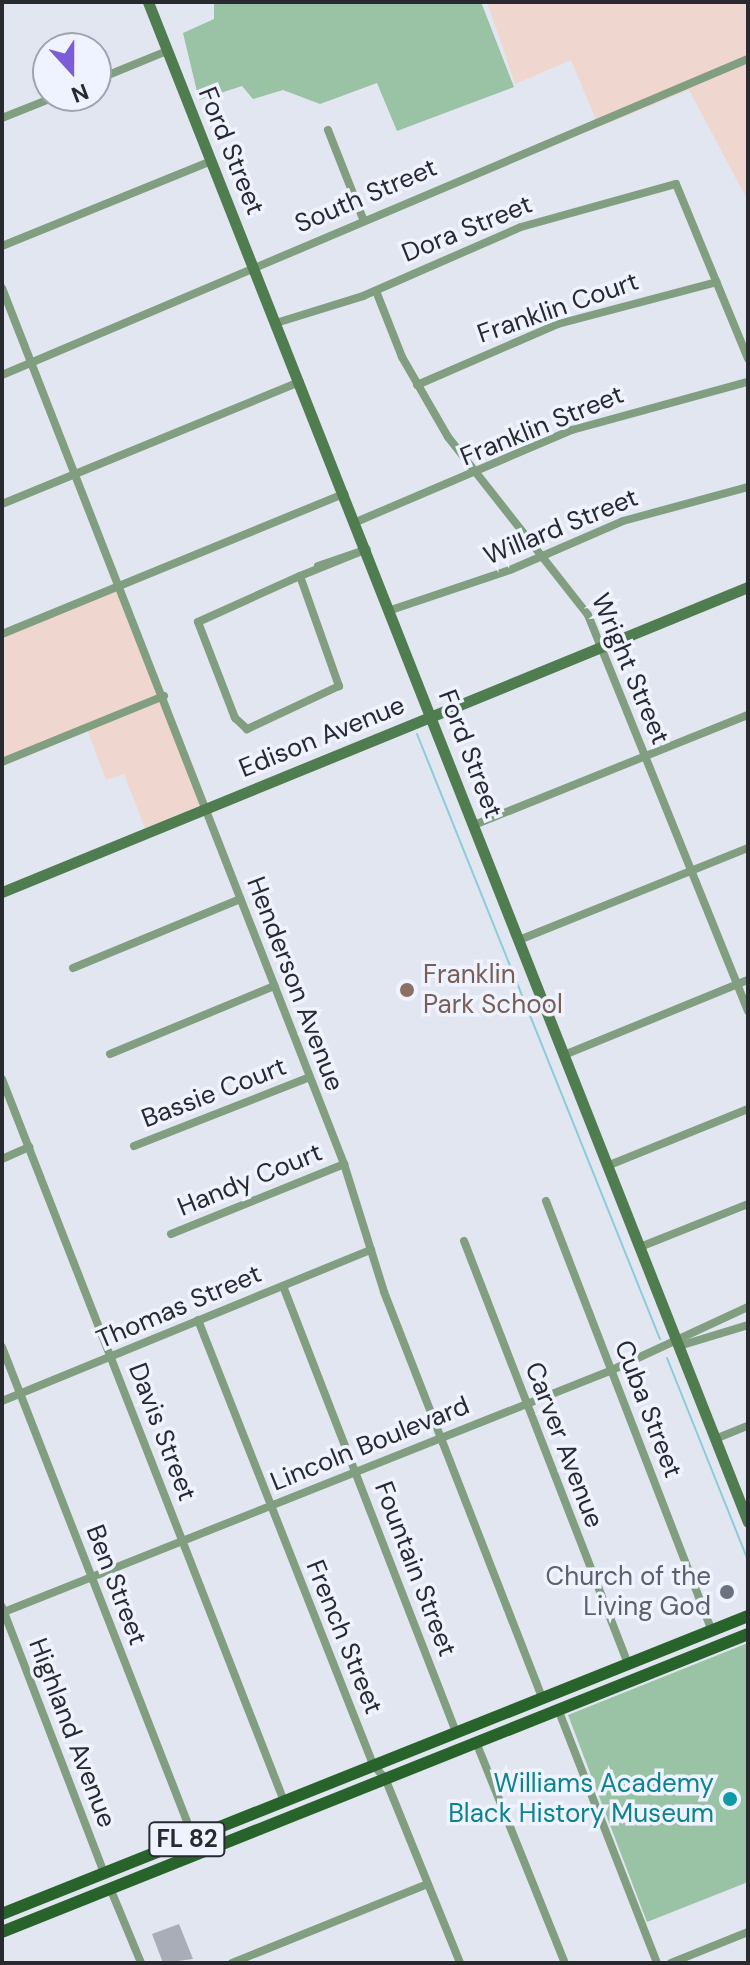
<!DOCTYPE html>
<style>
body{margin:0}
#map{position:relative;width:750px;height:1965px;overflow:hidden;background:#e2e6f1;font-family:"DM Sans",sans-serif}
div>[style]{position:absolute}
.industrial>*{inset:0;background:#efd6ce}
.green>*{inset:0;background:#9ac2a4}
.stream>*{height:2px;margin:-1px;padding:0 1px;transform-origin:1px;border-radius:1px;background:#8cccd9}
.building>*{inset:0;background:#a9adb8}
.street>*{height:8px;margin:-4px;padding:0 4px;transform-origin:4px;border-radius:4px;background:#819f80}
.secondary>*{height:11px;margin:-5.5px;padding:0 5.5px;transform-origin:5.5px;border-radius:5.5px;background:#4f7d4f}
.primary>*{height:12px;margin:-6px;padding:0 6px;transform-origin:6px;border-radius:6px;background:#27632a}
.dots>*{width:22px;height:22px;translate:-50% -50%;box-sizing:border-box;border:4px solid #eff3ff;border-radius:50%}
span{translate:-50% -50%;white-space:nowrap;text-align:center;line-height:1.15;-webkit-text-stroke:7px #eff3ff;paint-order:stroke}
.shield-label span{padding:2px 6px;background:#eff3ff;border:2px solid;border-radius:6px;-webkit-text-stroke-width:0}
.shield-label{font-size:24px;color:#292a2f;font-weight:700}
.street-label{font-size:26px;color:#292a2f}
.education-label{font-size:26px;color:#785e54}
.left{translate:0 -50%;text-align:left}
.worship-label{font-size:26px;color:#5b616d}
.right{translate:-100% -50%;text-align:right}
.culture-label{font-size:26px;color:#0d838f}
.frame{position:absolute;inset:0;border:4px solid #292a2f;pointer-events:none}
.north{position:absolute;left:32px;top:32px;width:80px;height:80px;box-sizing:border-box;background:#eff3ff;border:2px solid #a0a3ac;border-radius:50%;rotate:159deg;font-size:22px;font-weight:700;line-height:32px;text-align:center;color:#292a2f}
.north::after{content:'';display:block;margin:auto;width:28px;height:36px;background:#7b5dd8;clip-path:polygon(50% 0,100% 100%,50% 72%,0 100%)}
</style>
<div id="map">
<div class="industrial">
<i style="clip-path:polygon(487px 2px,748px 2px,748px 201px,689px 90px,599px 127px,571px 60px,515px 84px)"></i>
<i style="clip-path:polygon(117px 588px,201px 805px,145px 828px,124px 774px,106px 780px,86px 726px,2px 761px,2px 635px)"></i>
</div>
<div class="green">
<i style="clip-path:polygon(214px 2px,481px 2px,514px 87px,397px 131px,377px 83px,320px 104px,283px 90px,253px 99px,242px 86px,199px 100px,183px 33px,214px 19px)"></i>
<i style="clip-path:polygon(748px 1643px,748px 1882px,647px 1922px,568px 1715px)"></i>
</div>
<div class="stream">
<i style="left:417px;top:734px;width:652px;rotate:68.12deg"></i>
<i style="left:667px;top:1358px;width:215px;rotate:68.2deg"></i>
</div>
<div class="building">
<i style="clip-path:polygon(179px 1924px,193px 1959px,163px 1963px,152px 1934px)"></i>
</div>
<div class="street">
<i style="left:96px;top:80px;width:77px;rotate:-22.2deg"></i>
<i style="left:2px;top:118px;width:59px;rotate:-21.8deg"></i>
<i style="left:328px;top:130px;width:96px;rotate:68.5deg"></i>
<i style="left:2px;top:246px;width:226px;rotate:-22.1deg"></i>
<i style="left:2px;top:288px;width:940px;rotate:68.67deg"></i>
<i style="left:344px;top:1164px;width:134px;rotate:72.6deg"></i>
<i style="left:384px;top:1292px;width:436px;rotate:68.7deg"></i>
<i style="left:376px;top:291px;width:71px;rotate:68.5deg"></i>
<i style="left:402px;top:357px;width:92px;rotate:60.1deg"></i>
<i style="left:448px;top:437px;width:226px;rotate:51.8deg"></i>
<i style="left:588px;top:615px;width:427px;rotate:68deg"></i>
<i style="left:276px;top:323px;width:91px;rotate:-17.2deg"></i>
<i style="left:363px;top:296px;width:172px;rotate:-23.6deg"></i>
<i style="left:521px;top:227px;width:161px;rotate:-15.5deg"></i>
<i style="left:676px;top:184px;width:189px;rotate:67.6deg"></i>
<i style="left:2px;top:375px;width:810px;rotate:-22.96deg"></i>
<i style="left:417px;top:385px;width:154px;rotate:-23.4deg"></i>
<i style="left:558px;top:324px;width:164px;rotate:-14.8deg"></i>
<i style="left:2px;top:504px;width:322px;rotate:-22.3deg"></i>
<i style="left:356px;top:522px;width:235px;rotate:-23.1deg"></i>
<i style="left:572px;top:430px;width:182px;rotate:-15.3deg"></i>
<i style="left:318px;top:566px;width:50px;rotate:-18.8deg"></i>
<i style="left:300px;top:576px;width:117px;rotate:70.5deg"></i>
<i style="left:339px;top:686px;width:102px;rotate:154.9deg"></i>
<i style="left:247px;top:729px;width:16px;rotate:-137deg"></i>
<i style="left:235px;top:718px;width:103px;rotate:-111.1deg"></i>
<i style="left:198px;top:622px;width:112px;rotate:-24.3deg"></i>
<i style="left:300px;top:576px;width:72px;rotate:-21.9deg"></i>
<i style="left:391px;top:610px;width:126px;rotate:-18.6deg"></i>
<i style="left:510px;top:570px;width:123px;rotate:-23.4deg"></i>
<i style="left:623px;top:521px;width:130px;rotate:-15.2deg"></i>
<i style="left:2px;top:634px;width:370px;rotate:-22.3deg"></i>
<i style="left:2px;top:762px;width:175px;rotate:-22.2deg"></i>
<i style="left:474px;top:825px;width:295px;rotate:-21.9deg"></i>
<i style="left:519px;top:940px;width:247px;rotate:-21.9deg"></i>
<i style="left:73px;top:968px;width:181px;rotate:-22.4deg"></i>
<i style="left:110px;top:1054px;width:178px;rotate:-22.5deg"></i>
<i style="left:564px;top:1055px;width:199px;rotate:-22.2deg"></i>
<i style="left:2px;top:1079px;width:775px;rotate:68.67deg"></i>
<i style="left:134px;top:1146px;width:189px;rotate:-21.4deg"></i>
<i style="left:2px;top:1159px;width:30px;rotate:-24deg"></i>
<i style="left:607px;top:1166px;width:152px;rotate:-22deg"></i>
<i style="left:546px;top:1201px;width:461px;rotate:68.9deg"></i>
<i style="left:171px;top:1234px;width:187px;rotate:-22deg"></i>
<i style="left:464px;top:1241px;width:454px;rotate:68.8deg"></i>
<i style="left:640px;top:1247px;width:116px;rotate:-21.7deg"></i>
<i style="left:283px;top:1286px;width:478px;rotate:68.8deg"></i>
<i style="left:198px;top:1320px;width:478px;rotate:68.5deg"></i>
<i style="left:373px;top:1765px;width:18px;rotate:47deg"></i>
<i style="left:385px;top:1778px;width:200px;rotate:67.9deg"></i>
<i style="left:679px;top:1346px;width:72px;rotate:-16.9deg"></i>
<i style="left:2px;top:1347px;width:526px;rotate:68.7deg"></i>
<i style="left:2px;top:1401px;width:399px;rotate:-22.3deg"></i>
<i style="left:715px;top:1439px;width:35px;rotate:-22deg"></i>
<i style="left:2px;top:1607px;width:285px;rotate:69deg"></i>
<i style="left:4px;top:1612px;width:654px;rotate:-21.7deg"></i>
<i style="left:612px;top:1370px;width:150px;rotate:-24.9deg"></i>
<i style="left:558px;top:1709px;width:273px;rotate:68.7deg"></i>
<i style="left:476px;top:1742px;width:238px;rotate:68.1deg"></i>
<i style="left:110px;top:1888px;width:81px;rotate:67.5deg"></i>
<i style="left:232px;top:1963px;width:211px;rotate:-22deg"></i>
<i style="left:671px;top:1963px;width:83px;rotate:-21.9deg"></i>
</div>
<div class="secondary">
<i style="left:148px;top:2px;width:1634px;rotate:68.46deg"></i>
<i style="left:2px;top:892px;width:806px;rotate:-22.24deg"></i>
</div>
<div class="primary">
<i style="left:2px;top:1914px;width:803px;rotate:-21.77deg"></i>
<i style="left:2px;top:1932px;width:803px;rotate:-21.77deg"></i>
</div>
<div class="dots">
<i style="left:407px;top:990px;background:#8d6e63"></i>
<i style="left:727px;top:1592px;background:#6b7280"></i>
<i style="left:730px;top:1799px;background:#0f9aa8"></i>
</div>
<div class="shield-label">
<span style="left:187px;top:1839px">FL 82</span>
</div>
<div class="street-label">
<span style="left:231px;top:151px;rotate:68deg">Ford Street</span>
<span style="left:366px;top:196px;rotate:-23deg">South Street</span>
<span style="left:467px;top:229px;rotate:-22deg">Dora Street</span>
<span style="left:558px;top:308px;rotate:-19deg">Franklin Court</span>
<span style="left:542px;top:426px;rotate:-22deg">Franklin Street</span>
<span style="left:561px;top:527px;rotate:-22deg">Willard Street</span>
<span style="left:630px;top:669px;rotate:67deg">Wright Street</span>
<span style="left:322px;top:737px;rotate:-22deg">Edison Avenue</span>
<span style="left:470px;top:754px;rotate:69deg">Ford Street</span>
<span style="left:295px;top:984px;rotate:69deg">Henderson Avenue</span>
<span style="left:214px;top:1093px;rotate:-21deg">Bassie Court</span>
<span style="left:250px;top:1180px;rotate:-22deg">Handy Court</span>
<span style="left:179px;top:1307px;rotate:-23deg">Thomas Street</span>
<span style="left:648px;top:1409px;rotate:69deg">Cuba Street</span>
<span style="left:162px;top:1432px;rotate:69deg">Davis Street</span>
<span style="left:370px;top:1444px;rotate:-22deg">Lincoln Boulevard</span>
<span style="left:564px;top:1445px;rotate:69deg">Carver Avenue</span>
<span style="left:415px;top:1569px;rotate:69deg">Fountain Street</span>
<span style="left:116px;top:1585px;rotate:69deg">Ben Street</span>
<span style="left:344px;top:1637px;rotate:68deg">French Street</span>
<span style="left:72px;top:1733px;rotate:69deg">Highland Avenue</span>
</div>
<div class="education-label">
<span class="left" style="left:423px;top:990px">Franklin<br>Park School</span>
</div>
<div class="worship-label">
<span class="right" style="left:711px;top:1592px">Church of the<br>Living God</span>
</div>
<div class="culture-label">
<span class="right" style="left:714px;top:1799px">Williams Academy<br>Black History Museum</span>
</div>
<div class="frame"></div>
<div class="north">N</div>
</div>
